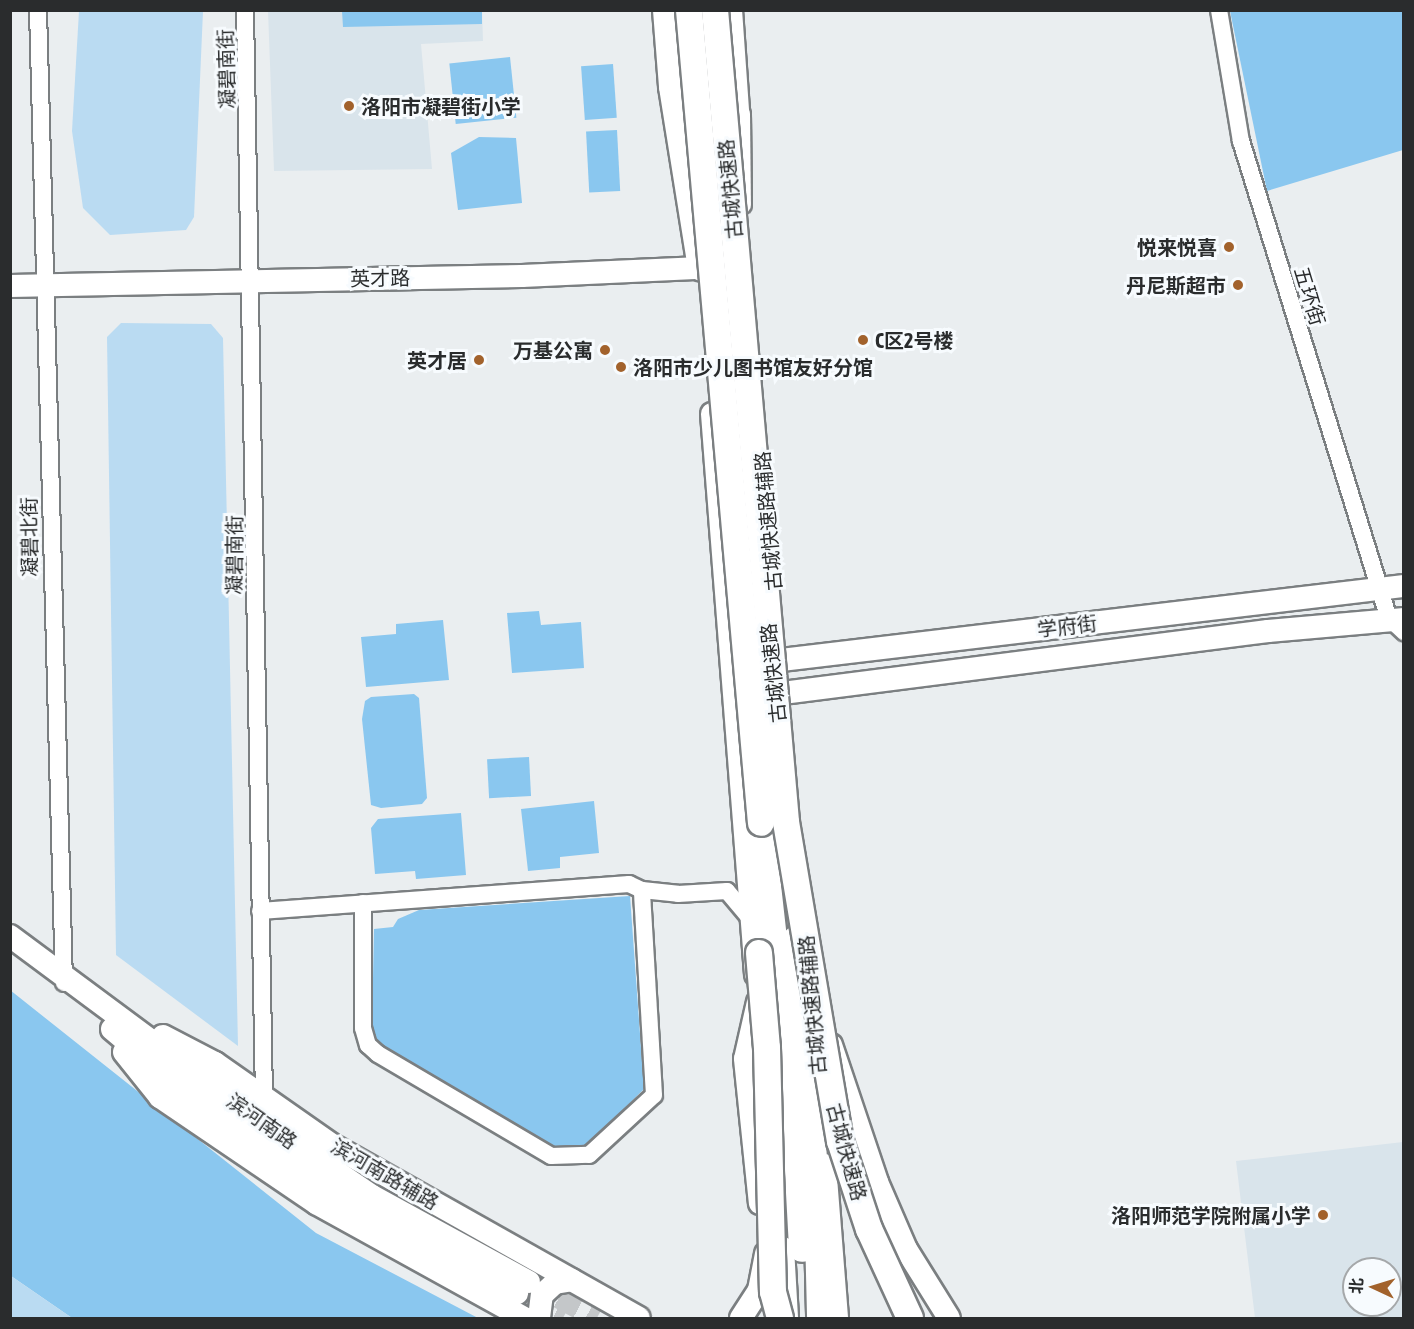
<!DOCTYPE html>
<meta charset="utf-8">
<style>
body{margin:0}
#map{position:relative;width:1414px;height:1329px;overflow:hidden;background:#eaeef0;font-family:"Asap Condensed","Noto Sans SC",sans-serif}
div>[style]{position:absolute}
.built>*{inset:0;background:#d9e4eb}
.green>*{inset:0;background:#8ac7ef;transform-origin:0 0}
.water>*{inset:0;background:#badbf2}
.major-tunnel>*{height:22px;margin-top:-11px;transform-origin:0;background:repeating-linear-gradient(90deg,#c4c7c9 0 22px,transparent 0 33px)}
.roads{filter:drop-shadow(2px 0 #7b7f81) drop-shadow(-2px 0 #7b7f81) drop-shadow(0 2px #7b7f81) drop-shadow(0 -2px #7b7f81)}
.minor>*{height:16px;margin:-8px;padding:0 8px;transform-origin:8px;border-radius:8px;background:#fff}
.major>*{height:22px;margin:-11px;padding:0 11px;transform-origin:11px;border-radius:11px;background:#fff}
.highway>*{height:26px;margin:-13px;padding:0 13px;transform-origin:13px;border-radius:13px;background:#fff}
.bridges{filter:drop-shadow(2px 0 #7b7f81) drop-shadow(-2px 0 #7b7f81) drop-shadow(0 2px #7b7f81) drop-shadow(0 -2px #7b7f81)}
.highway-bridge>*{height:26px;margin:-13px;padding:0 13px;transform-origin:13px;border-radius:13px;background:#fff}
.dots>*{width:16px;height:16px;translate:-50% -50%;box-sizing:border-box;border:3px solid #f7fbfe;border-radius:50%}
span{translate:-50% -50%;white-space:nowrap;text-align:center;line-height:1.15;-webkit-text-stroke:6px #f7fbfe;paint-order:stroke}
.street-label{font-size:20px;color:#2a2c2d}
.poi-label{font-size:20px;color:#2a2c2d;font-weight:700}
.left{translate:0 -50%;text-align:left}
.right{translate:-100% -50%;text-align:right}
.frame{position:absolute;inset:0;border:12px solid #2a2c2d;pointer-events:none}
.north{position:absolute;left:1342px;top:1257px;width:60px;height:60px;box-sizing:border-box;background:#f7fbfe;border:2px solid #a5a8aa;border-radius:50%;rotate:274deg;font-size:16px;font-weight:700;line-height:24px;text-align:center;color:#2a2c2d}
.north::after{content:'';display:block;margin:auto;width:21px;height:27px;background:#a2622c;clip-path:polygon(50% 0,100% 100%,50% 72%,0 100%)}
</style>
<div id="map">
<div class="built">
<i style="clip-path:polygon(268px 11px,482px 11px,483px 41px,421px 44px,432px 169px,274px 171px)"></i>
<i style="clip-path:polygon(evenodd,1403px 1142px,1403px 1318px,1255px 1318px,1236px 1161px,1403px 1142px,1354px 1269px,1390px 1269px,1390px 1305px,1354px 1305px,1354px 1269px)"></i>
</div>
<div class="green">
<i style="clip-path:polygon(342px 11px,482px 11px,482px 24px,343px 27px)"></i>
<i style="clip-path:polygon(1230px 11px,1403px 11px,1403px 150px,1267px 191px)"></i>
<i style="left:510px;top:57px;width:61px;height:61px;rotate:84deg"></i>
<i style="left:613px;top:64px;width:54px;height:32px;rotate:86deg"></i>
<i style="left:617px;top:130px;width:61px;height:31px;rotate:87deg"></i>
<i style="clip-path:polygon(479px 137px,516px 138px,522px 203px,458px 210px,451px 153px)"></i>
<i style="clip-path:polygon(539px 611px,541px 625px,581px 622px,584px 668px,512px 673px,507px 613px)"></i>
<i style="clip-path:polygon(443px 620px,449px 680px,366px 687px,361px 637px,396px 634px,396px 624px)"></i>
<i style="clip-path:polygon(414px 694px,419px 698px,427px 798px,422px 804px,381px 808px,371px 805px,362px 719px,365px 701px,371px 697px)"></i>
<i style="left:529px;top:757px;width:39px;height:42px;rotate:87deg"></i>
<i style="clip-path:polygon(594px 801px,599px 853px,560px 857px,560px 868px,528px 871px,521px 809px)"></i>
<i style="clip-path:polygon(461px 813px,466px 875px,416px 879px,415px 871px,375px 874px,371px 828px,378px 819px)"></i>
<i style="clip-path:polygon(630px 896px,644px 1089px,586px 1146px,554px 1147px,376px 1043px,372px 1028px,374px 929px,393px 927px,398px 919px,419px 910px)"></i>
<i style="clip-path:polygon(10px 990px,316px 1233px,478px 1318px,72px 1318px,11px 1276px)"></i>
</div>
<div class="water">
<i style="clip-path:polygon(79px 11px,203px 11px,194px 217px,186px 230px,110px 235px,83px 208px,72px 131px)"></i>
<i style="clip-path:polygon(121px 323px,211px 324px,223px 338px,238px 1046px,116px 955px,107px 337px)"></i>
<i style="clip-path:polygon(10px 1276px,11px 1276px,72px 1318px,11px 1318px)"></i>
</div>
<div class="major-tunnel">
<i style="left:530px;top:1282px;width:76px;rotate:28.2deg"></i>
<i style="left:526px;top:1298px;width:42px;rotate:28.4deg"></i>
</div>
<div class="roads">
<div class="minor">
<i style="left:38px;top:10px;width:973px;rotate:88.47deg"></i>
<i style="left:245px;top:10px;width:1089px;rotate:89deg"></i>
<i style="left:1219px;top:10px;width:133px;rotate:80.5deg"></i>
<i style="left:1241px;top:141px;width:499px;rotate:72.8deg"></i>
<i style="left:1389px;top:618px;width:21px;rotate:43deg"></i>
<i style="left:742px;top:114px;width:91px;rotate:89.4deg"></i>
<i style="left:363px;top:903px;width:125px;rotate:90deg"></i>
<i style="left:363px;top:1028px;width:18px;rotate:74deg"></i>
<i style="left:368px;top:1045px;width:13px;rotate:42deg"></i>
<i style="left:378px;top:1054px;width:201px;rotate:30.5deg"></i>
<i style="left:551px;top:1156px;width:38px;rotate:-2deg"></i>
<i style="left:589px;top:1155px;width:88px;rotate:-42.7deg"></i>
<i style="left:654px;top:1095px;width:205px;rotate:-93.4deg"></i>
<i style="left:260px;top:911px;width:370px;rotate:-4.2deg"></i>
<i style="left:629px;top:884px;width:14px;rotate:25deg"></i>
<i style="left:642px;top:890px;width:36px;rotate:6deg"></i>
<i style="left:678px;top:894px;width:49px;rotate:-3.5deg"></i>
<i style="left:727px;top:891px;width:35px;rotate:50deg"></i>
</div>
<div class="major">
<i style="left:10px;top:286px;width:512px;rotate:-1.12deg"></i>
<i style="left:522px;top:276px;width:179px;rotate:-2.6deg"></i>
<i style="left:701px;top:268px;width:17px;rotate:-28deg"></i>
<i style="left:712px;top:414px;width:562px;rotate:85.51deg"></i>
<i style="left:756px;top:663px;width:653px;rotate:-6.78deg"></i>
<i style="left:759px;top:696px;width:513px;rotate:-7.28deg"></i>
<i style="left:1268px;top:631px;width:137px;rotate:-5deg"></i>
<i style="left:10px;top:936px;width:272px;rotate:36.6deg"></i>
<i style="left:228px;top:1098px;width:174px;rotate:34.2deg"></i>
<i style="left:372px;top:1196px;width:179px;rotate:28.7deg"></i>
<i style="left:758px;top:1002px;width:58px;rotate:102.8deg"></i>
<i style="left:745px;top:1059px;width:145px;rotate:84.1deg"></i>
<i style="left:112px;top:1029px;width:85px;rotate:40.2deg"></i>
<i style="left:177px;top:1084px;width:155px;rotate:34.7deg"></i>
<i style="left:304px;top:1172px;width:115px;rotate:31.9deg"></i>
<i style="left:402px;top:1233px;width:130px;rotate:27.6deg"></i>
<i style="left:163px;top:1036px;width:59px;rotate:27.4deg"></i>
<i style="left:215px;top:1063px;width:143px;rotate:35deg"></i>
<i style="left:332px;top:1145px;width:352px;rotate:29.4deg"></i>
<i style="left:831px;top:1045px;width:145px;rotate:71.4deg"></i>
<i style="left:877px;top:1182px;width:73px;rotate:66.6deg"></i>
<i style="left:906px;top:1249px;width:81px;rotate:58.1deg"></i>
<i style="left:124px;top:1052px;width:58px;rotate:51.3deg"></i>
<i style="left:160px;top:1097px;width:189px;rotate:34.2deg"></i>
<i style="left:316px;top:1203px;width:238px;rotate:28.9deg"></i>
<i style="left:825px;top:1165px;width:153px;rotate:85.5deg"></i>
<i style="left:783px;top:1248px;width:70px;rotate:86.7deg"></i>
<i style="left:539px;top:1318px;width:23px;rotate:-83deg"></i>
<i style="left:542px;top:1295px;width:18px;rotate:-43deg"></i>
<i style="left:555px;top:1283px;width:17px;rotate:-10deg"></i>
<i style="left:741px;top:1318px;width:33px;rotate:-57deg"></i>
<i style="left:759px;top:1290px;width:37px;rotate:-79deg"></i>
</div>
<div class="highway">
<i style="left:666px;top:10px;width:77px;rotate:85.5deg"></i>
<i style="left:672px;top:87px;width:183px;rotate:80.9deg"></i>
<i style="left:729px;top:10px;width:114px;rotate:86deg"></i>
<i style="left:761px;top:823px;width:316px;rotate:83.6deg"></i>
<i style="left:796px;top:1137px;width:112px;rotate:86.9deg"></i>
<i style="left:796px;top:939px;width:254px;rotate:85.3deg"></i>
<i style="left:817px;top:1192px;width:126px;rotate:88.6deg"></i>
</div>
</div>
<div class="bridges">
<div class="highway-bridge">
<i style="left:689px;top:10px;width:816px;rotate:84.94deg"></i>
<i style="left:715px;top:10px;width:815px;rotate:85deg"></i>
<i style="left:786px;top:822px;width:324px;rotate:80.4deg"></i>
<i style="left:840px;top:1141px;width:93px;rotate:71.8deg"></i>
<i style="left:869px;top:1229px;width:98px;rotate:65.3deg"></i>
<i style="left:759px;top:953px;width:95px;rotate:85.2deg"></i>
<i style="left:767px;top:1048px;width:244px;rotate:88.6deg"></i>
<i style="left:773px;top:1292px;width:27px;rotate:75deg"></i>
</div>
</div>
<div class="dots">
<i style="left:349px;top:106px;background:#a2622c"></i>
<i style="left:1229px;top:247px;background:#a2622c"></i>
<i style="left:1238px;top:285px;background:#a2622c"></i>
<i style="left:863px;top:340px;background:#a2622c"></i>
<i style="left:605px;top:350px;background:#a2622c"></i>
<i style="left:479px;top:360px;background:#a2622c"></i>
<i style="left:621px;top:367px;background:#a2622c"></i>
<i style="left:1323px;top:1215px;background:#a2622c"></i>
</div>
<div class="street-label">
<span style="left:226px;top:69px;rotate:-92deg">凝碧南街</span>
<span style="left:730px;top:189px;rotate:-95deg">古城快速路</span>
<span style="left:380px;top:278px;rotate:-1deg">英才路</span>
<span style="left:1310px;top:296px;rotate:73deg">五环街</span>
<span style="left:768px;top:521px;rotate:-95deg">古城快速路辅路</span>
<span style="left:29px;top:537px;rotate:-91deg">凝碧北街</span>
<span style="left:234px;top:555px;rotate:-90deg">凝碧南街</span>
<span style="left:1067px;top:626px;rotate:-7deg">学府街</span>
<span style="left:773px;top:673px;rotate:-96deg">古城快速路</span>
<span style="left:812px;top:1005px;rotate:-95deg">古城快速路辅路</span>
<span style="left:262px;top:1121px;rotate:35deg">滨河南路</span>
<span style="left:847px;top:1152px;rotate:75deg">古城快速路</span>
<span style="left:385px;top:1174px;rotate:30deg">滨河南路辅路</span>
</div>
<div class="poi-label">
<span class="left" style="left:361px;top:106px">洛阳市凝碧街小学</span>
<span class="right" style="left:1217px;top:247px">悦来悦喜</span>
<span class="right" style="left:1226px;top:285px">丹尼斯超市</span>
<span class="left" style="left:875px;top:340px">C区2号楼</span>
<span class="right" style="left:593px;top:350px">万基公寓</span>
<span class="right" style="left:467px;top:360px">英才居</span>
<span class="left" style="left:633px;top:367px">洛阳市少儿图书馆友好分馆</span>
<span class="right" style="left:1311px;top:1215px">洛阳师范学院附属小学</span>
</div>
<div class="frame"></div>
<div class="north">北</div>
</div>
